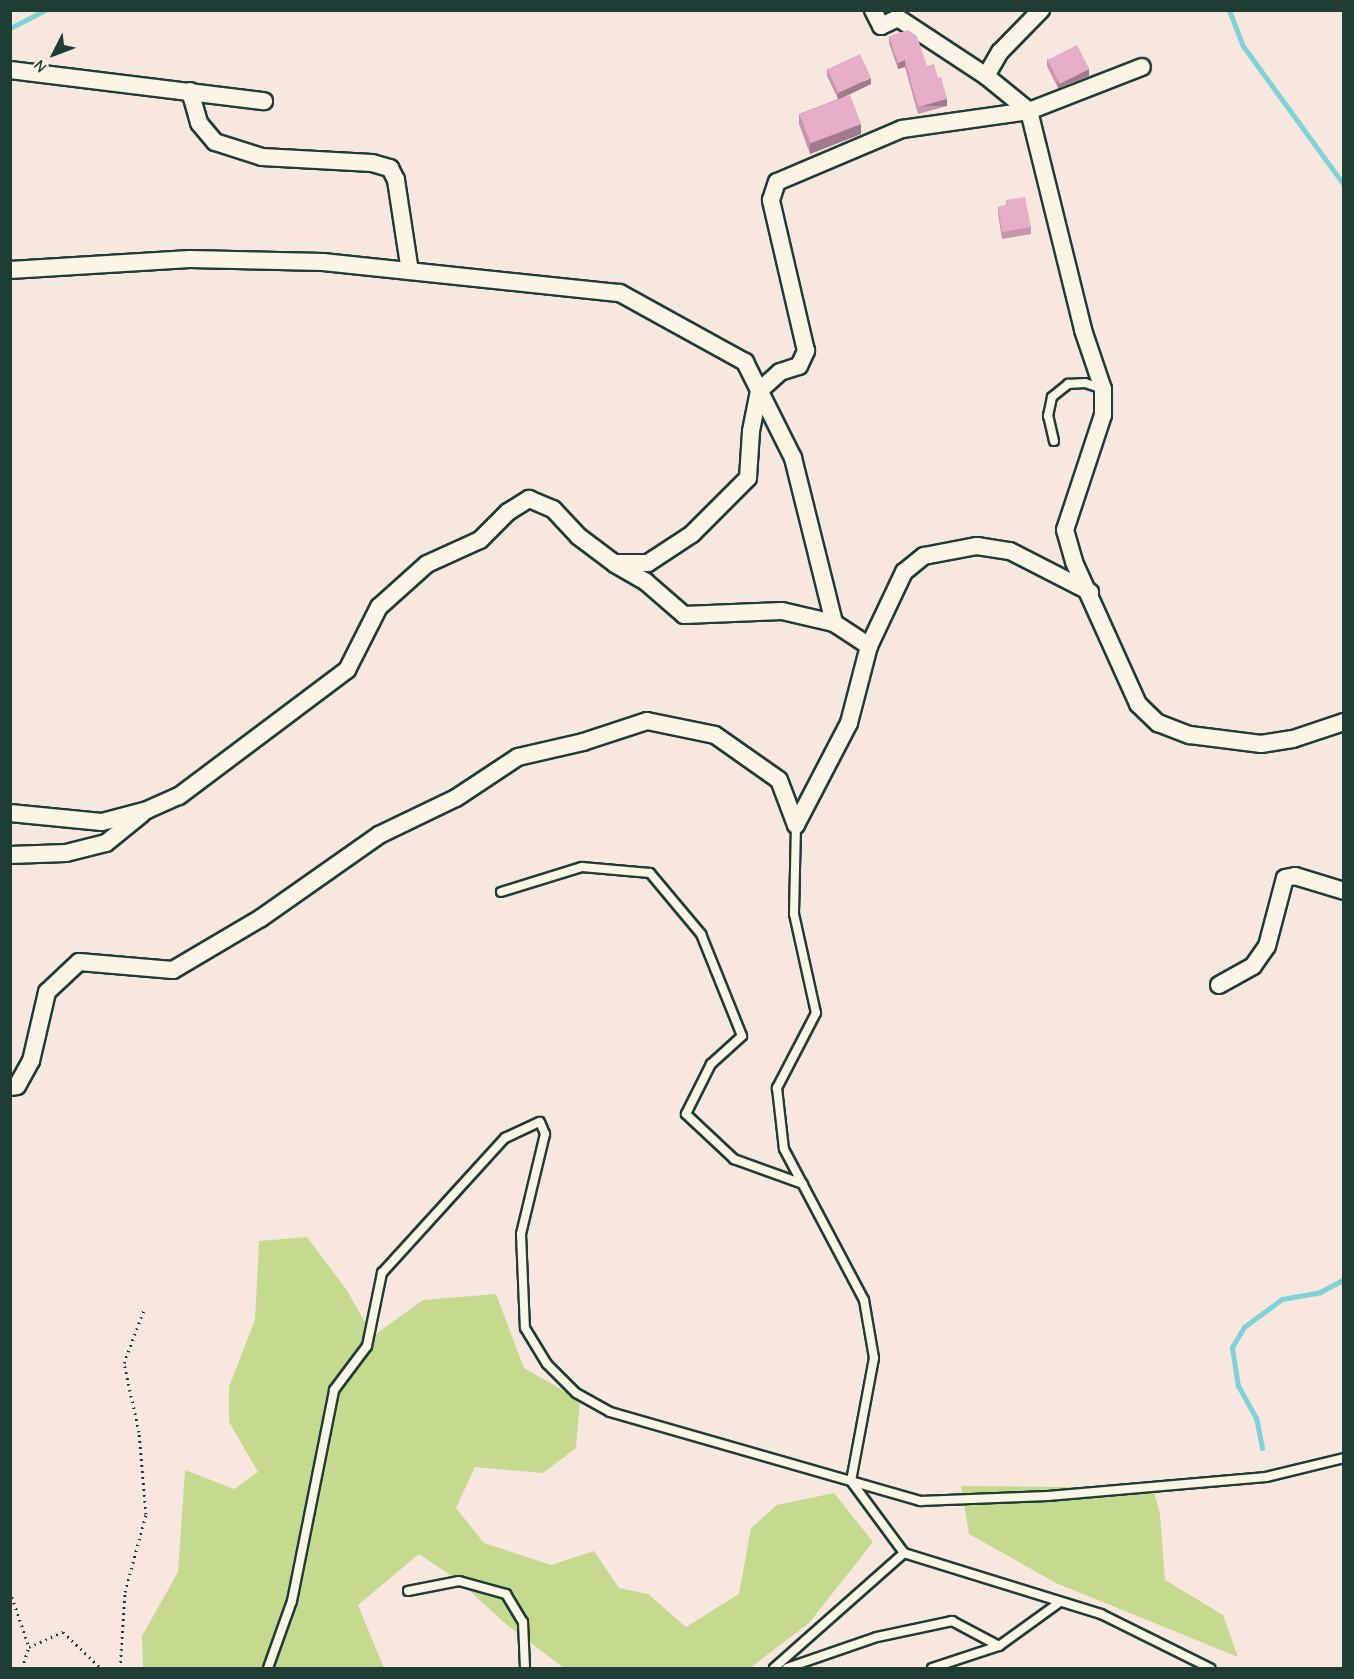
<!DOCTYPE html>
<style>
body{margin:0}
#map{position:relative;width:1354px;height:1679px;overflow:hidden;background:#f8e7df;font-family:"Comic Neue",sans-serif}
div>[style]{position:absolute}
.green>*{inset:0;background:#c5da8f}
.stream>*{height:5px;margin:-2.5px;padding:0 2.5px;transform-origin:2.5px;border-radius:2.5px;background:#81d2d7}
.path>*{height:3px;margin-top:-1.5px;transform-origin:0;background:repeating-linear-gradient(90deg,#1f3d34 0 1.5px,transparent 0 6px)}
.roads{filter:drop-shadow(2px 0 #1f3d34) drop-shadow(-2px 0 #1f3d34) drop-shadow(0 2px #1f3d34) drop-shadow(0 -2px #1f3d34)}
.lane>*{height:8px;margin:-4px;padding:0 4px;transform-origin:4px;border-radius:4px;background:#fcf5e5}
.street>*{height:16px;margin:-8px;padding:0 8px;transform-origin:8px;border-radius:8px;background:#fcf5e5}
.wall>*{inset:0;background:#c696ab}
.shaded-wall>*{inset:0;background:#a17a8b;transform-origin:0 0}
.building>*{inset:0;background:#e6afc7;transform-origin:0 0}
span{translate:-50% -50%;white-space:nowrap;text-align:center;line-height:1.15;-webkit-text-stroke:5px #fcf5e5;paint-order:stroke}
.frame{position:absolute;inset:0;border:12px solid #1f3d34;pointer-events:none}
.north{position:absolute;left:24px;top:24px;width:60px;height:60px;-webkit-text-stroke:4px #fcf5e5;paint-order:stroke;rotate:228deg;font-size:16px;font-weight:700;line-height:24px;text-align:center;color:#1f3d34}
.north::after{content:'';display:block;margin:auto;width:21px;height:27px;background:#1f3d34;clip-path:polygon(50% 0,100% 100%,50% 72%,0 100%)}
</style>
<div id="map">
<div class="green">
<i style="clip-path:polygon(307px 1237px,346px 1289px,373px 1336px,423px 1300px,496px 1294px,524px 1368px,580px 1400px,576px 1448px,543px 1473px,475px 1467px,456px 1508px,484px 1543px,551px 1565px,594px 1551px,619px 1588px,648px 1594px,686px 1627px,739px 1594px,751px 1528px,777px 1505px,834px 1493px,873px 1542px,809px 1623px,750px 1668px,564px 1668px,507px 1625px,459px 1581px,419px 1554px,358px 1605px,384px 1668px,143px 1668px,142px 1636px,178px 1572px,185px 1470px,234px 1489px,258px 1472px,229px 1422px,229px 1387px,255px 1320px,259px 1241px)"></i>
<i style="clip-path:polygon(961px 1486px,1153px 1488px,1160px 1514px,1165px 1580px,1223px 1615px,1238px 1657px,1056px 1583px,969px 1534px)"></i>
</div>
<div class="stream">
<i style="left:1229px;top:10px;width:39px;rotate:69deg"></i>
<i style="left:1243px;top:46px;width:172px;rotate:54deg"></i>
<i style="left:10px;top:28px;width:39px;rotate:-27deg"></i>
<i style="left:1262px;top:1448px;width:31px;rotate:-101deg"></i>
<i style="left:1256px;top:1418px;width:37px;rotate:-119deg"></i>
<i style="left:1238px;top:1386px;width:39px;rotate:-99deg"></i>
<i style="left:1232px;top:1347px;width:23px;rotate:-59deg"></i>
<i style="left:1244px;top:1327px;width:47px;rotate:-36.4deg"></i>
<i style="left:1282px;top:1299px;width:39px;rotate:-10deg"></i>
<i style="left:1320px;top:1292px;width:27px;rotate:-28deg"></i>
</div>
<div class="path">
<i style="left:10px;top:1591px;width:59px;rotate:71.3deg"></i>
<i style="left:22px;top:1668px;width:22px;rotate:-72deg"></i>
<i style="left:29px;top:1647px;width:37px;rotate:-24deg"></i>
<i style="left:63px;top:1632px;width:52px;rotate:43.5deg"></i>
<i style="left:120px;top:1668px;width:76px;rotate:-86.2deg"></i>
<i style="left:125px;top:1592px;width:81px;rotate:-74.9deg"></i>
<i style="left:146px;top:1514px;width:82px;rotate:-94.9deg"></i>
<i style="left:139px;top:1432px;width:71px;rotate:-102.3deg"></i>
<i style="left:124px;top:1363px;width:60px;rotate:-69.4deg"></i>
</div>
<div class="roads">
<div class="lane">
<i style="left:1054px;top:441px;width:26px;rotate:-103deg"></i>
<i style="left:1048px;top:416px;width:19px;rotate:-78deg"></i>
<i style="left:1052px;top:397px;width:21px;rotate:-39deg"></i>
<i style="left:1068px;top:384px;width:17px;rotate:-3deg"></i>
<i style="left:1085px;top:383px;width:19px;rotate:18deg"></i>
<i style="left:796px;top:825px;width:89px;rotate:91.3deg"></i>
<i style="left:794px;top:914px;width:101px;rotate:77.5deg"></i>
<i style="left:816px;top:1013px;width:85px;rotate:117.5deg"></i>
<i style="left:777px;top:1088px;width:61px;rotate:83.5deg"></i>
<i style="left:784px;top:1149px;width:171px;rotate:62.1deg"></i>
<i style="left:864px;top:1300px;width:59px;rotate:80.2deg"></i>
<i style="left:874px;top:1358px;width:125px;rotate:100.6deg"></i>
<i style="left:851px;top:1481px;width:89px;rotate:53.6deg"></i>
<i style="left:904px;top:1553px;width:206px;rotate:17.2deg"></i>
<i style="left:1101px;top:1614px;width:122px;rotate:26.4deg"></i>
<i style="left:501px;top:892px;width:85px;rotate:-17.2deg"></i>
<i style="left:582px;top:867px;width:68px;rotate:5deg"></i>
<i style="left:650px;top:873px;width:80px;rotate:50.1deg"></i>
<i style="left:701px;top:934px;width:110px;rotate:68.1deg"></i>
<i style="left:742px;top:1036px;width:42px;rotate:137.9deg"></i>
<i style="left:711px;top:1064px;width:56px;rotate:116.6deg"></i>
<i style="left:686px;top:1114px;width:66px;rotate:43.2deg"></i>
<i style="left:734px;top:1159px;width:73px;rotate:19.9deg"></i>
<i style="left:408px;top:1591px;width:52px;rotate:-11.1deg"></i>
<i style="left:459px;top:1581px;width:49px;rotate:15.5deg"></i>
<i style="left:506px;top:1594px;width:33px;rotate:59deg"></i>
<i style="left:523px;top:1622px;width:46px;rotate:87.5deg"></i>
<i style="left:268px;top:1668px;width:71px;rotate:-70.3deg"></i>
<i style="left:292px;top:1601px;width:215px;rotate:-78.7deg"></i>
<i style="left:334px;top:1390px;width:55px;rotate:-53.1deg"></i>
<i style="left:367px;top:1346px;width:75px;rotate:-78.4deg"></i>
<i style="left:382px;top:1273px;width:183px;rotate:-47.7deg"></i>
<i style="left:505px;top:1138px;width:38px;rotate:-25deg"></i>
<i style="left:540px;top:1122px;width:13px;rotate:67deg"></i>
<i style="left:545px;top:1134px;width:103px;rotate:103.5deg"></i>
<i style="left:521px;top:1234px;width:94px;rotate:87.6deg"></i>
<i style="left:525px;top:1328px;width:42px;rotate:58.6deg"></i>
<i style="left:547px;top:1364px;width:41px;rotate:45deg"></i>
<i style="left:576px;top:1393px;width:39px;rotate:29deg"></i>
<i style="left:610px;top:1412px;width:323px;rotate:16deg"></i>
<i style="left:920px;top:1501px;width:128px;rotate:-2.2deg"></i>
<i style="left:1048px;top:1496px;width:219px;rotate:-5deg"></i>
<i style="left:1266px;top:1477px;width:80px;rotate:-13.7deg"></i>
<i style="left:774px;top:1668px;width:174px;rotate:-41.5deg"></i>
<i style="left:787px;top:1668px;width:95px;rotate:-19deg"></i>
<i style="left:877px;top:1637px;width:77px;rotate:-12deg"></i>
<i style="left:952px;top:1621px;width:53px;rotate:28deg"></i>
<i style="left:932px;top:1668px;width:71px;rotate:-18.2deg"></i>
<i style="left:999px;top:1646px;width:75px;rotate:-35.8deg"></i>
</div>
<div class="street">
<i style="left:873px;top:10px;width:18px;rotate:63deg"></i>
<i style="left:881px;top:26px;width:19px;rotate:-25deg"></i>
<i style="left:898px;top:18px;width:105px;rotate:33.4deg"></i>
<i style="left:986px;top:76px;width:55px;rotate:39.1deg"></i>
<i style="left:1029px;top:111px;width:226px;rotate:76.1deg"></i>
<i style="left:1083px;top:330px;width:62px;rotate:71.3deg"></i>
<i style="left:1103px;top:389px;width:26px;rotate:90deg"></i>
<i style="left:1103px;top:415px;width:121px;rotate:108.3deg"></i>
<i style="left:1065px;top:530px;width:33px;rotate:74deg"></i>
<i style="left:1074px;top:562px;width:156px;rotate:65.7deg"></i>
<i style="left:1138px;top:704px;width:28px;rotate:44deg"></i>
<i style="left:1158px;top:723px;width:34px;rotate:21deg"></i>
<i style="left:1190px;top:735px;width:72px;rotate:7.2deg"></i>
<i style="left:1261px;top:744px;width:32px;rotate:-9deg"></i>
<i style="left:1293px;top:739px;width:54px;rotate:-18.4deg"></i>
<i style="left:10px;top:70px;width:256px;rotate:7deg"></i>
<i style="left:986px;top:76px;width:28px;rotate:-60deg"></i>
<i style="left:1000px;top:52px;width:59px;rotate:-45.7deg"></i>
<i style="left:190px;top:91px;width:33px;rotate:74deg"></i>
<i style="left:199px;top:123px;width:25px;rotate:50deg"></i>
<i style="left:215px;top:142px;width:49px;rotate:17.7deg"></i>
<i style="left:262px;top:157px;width:110px;rotate:3.1deg"></i>
<i style="left:372px;top:163px;width:19px;rotate:16deg"></i>
<i style="left:390px;top:168px;width:13px;rotate:63deg"></i>
<i style="left:396px;top:180px;width:92px;rotate:81.3deg"></i>
<i style="left:10px;top:270px;width:180px;rotate:-3.5deg"></i>
<i style="left:190px;top:259px;width:133px;rotate:1.3deg"></i>
<i style="left:323px;top:262px;width:299px;rotate:6deg"></i>
<i style="left:620px;top:293px;width:143px;rotate:28.9deg"></i>
<i style="left:745px;top:362px;width:107px;rotate:63.4deg"></i>
<i style="left:793px;top:458px;width:170px;rotate:76deg"></i>
<i style="left:615px;top:564px;width:36px;rotate:30deg"></i>
<i style="left:646px;top:582px;width:50px;rotate:41deg"></i>
<i style="left:684px;top:615px;width:98px;rotate:-2.3deg"></i>
<i style="left:782px;top:611px;width:53px;rotate:13deg"></i>
<i style="left:834px;top:623px;width:42px;rotate:33.3deg"></i>
<i style="left:869px;top:646px;width:80px;rotate:104.6deg"></i>
<i style="left:849px;top:723px;width:115px;rotate:117.5deg"></i>
<i style="left:869px;top:646px;width:82px;rotate:-64.7deg"></i>
<i style="left:904px;top:572px;width:26px;rotate:-39deg"></i>
<i style="left:924px;top:556px;width:54px;rotate:-10.7deg"></i>
<i style="left:977px;top:546px;width:33px;rotate:9deg"></i>
<i style="left:1010px;top:551px;width:90px;rotate:27.1deg"></i>
<i style="left:10px;top:813px;width:92px;rotate:5.6deg"></i>
<i style="left:102px;top:822px;width:47px;rotate:-14.9deg"></i>
<i style="left:147px;top:810px;width:35px;rotate:-24deg"></i>
<i style="left:179px;top:796px;width:210px;rotate:-36.9deg"></i>
<i style="left:347px;top:670px;width:71px;rotate:-63.1deg"></i>
<i style="left:379px;top:607px;width:64px;rotate:-41.9deg"></i>
<i style="left:427px;top:564px;width:58px;rotate:-24.4deg"></i>
<i style="left:480px;top:540px;width:40px;rotate:-45deg"></i>
<i style="left:508px;top:512px;width:25px;rotate:-32deg"></i>
<i style="left:529px;top:499px;width:26px;rotate:23deg"></i>
<i style="left:553px;top:509px;width:37px;rotate:47deg"></i>
<i style="left:578px;top:536px;width:45px;rotate:36.9deg"></i>
<i style="left:614px;top:563px;width:34px"></i>
<i style="left:648px;top:563px;width:53px;rotate:-33.4deg"></i>
<i style="left:692px;top:534px;width:79px;rotate:-45deg"></i>
<i style="left:748px;top:478px;width:47px;rotate:-86.3deg"></i>
<i style="left:751px;top:431px;width:41px;rotate:-78.7deg"></i>
<i style="left:759px;top:391px;width:28px;rotate:-42deg"></i>
<i style="left:780px;top:372px;width:20px;rotate:-18deg"></i>
<i style="left:799px;top:366px;width:17px;rotate:-65deg"></i>
<i style="left:806px;top:351px;width:155px;rotate:-103.1deg"></i>
<i style="left:771px;top:200px;width:19px;rotate:-72deg"></i>
<i style="left:777px;top:182px;width:136px;rotate:-23deg"></i>
<i style="left:902px;top:129px;width:128px;rotate:-8.1deg"></i>
<i style="left:1029px;top:111px;width:121px;rotate:-21.3deg"></i>
<i style="left:10px;top:855px;width:56px;rotate:-2deg"></i>
<i style="left:66px;top:853px;width:41px;rotate:-14deg"></i>
<i style="left:106px;top:843px;width:46px;rotate:-38.9deg"></i>
<i style="left:1219px;top:985px;width:39px;rotate:-29deg"></i>
<i style="left:1253px;top:966px;width:24px;rotate:-55deg"></i>
<i style="left:1267px;top:946px;width:70px;rotate:-75.2deg"></i>
<i style="left:1285px;top:878px;width:10px;rotate:-11deg"></i>
<i style="left:1295px;top:876px;width:51px;rotate:17deg"></i>
<i style="left:10px;top:1087px;width:7px;rotate:-8deg"></i>
<i style="left:17px;top:1086px;width:29px;rotate:-61deg"></i>
<i style="left:31px;top:1061px;width:71px;rotate:-76.9deg"></i>
<i style="left:47px;top:992px;width:44px;rotate:-43.2deg"></i>
<i style="left:79px;top:962px;width:94px;rotate:4.9deg"></i>
<i style="left:173px;top:970px;width:102px;rotate:-30.6deg"></i>
<i style="left:261px;top:918px;width:144px;rotate:-35.1deg"></i>
<i style="left:379px;top:835px;width:85px;rotate:-25.7deg"></i>
<i style="left:456px;top:798px;width:74px;rotate:-33.5deg"></i>
<i style="left:518px;top:757px;width:67px;rotate:-13deg"></i>
<i style="left:583px;top:742px;width:67px;rotate:-18.2deg"></i>
<i style="left:647px;top:721px;width:69px;rotate:11.6deg"></i>
<i style="left:715px;top:735px;width:78px;rotate:35.1deg"></i>
<i style="left:779px;top:780px;width:48px;rotate:69.3deg"></i>
</div>
</div>
<div class="wall">
<i style="clip-path:polygon(889px 36px,927px 66px,938px 78px,947px 106px,918px 114px,905px 67px,898px 69px,889px 43px)"></i>
<i style="clip-path:polygon(1047px 59px,1089px 76px,1058px 88px,1047px 66px)"></i>
<i style="clip-path:polygon(827px 69px,871px 84px,843px 97px,861px 134px,810px 154px,799px 124px,799px 114px,838px 99px,827px 76px)"></i>
<i style="clip-path:polygon(1006px 200px,1031px 227px,1031px 234px,1002px 239px,998px 214px,998px 207px,1006px 205px)"></i>
</div>
<div class="shaded-wall">
<i style="clip-path:polygon(905px 60px,905px 67px,898px 69px,898px 63px)"></i>
<i style="clip-path:polygon(1089px 69px,1089px 76px,1058px 88px,1058px 82px)"></i>
<i style="clip-path:polygon(871px 78px,871px 84px,838px 100px,838px 93px)"></i>
<i style="left:947px;top:99px;width:7px;height:30px;rotate:90deg"></i>
<i style="clip-path:polygon(861px 124px,861px 134px,810px 154px,810px 143px)"></i>
</div>
<div class="building">
<i style="clip-path:polygon(908px 30px,917px 36px,927px 66px,934px 64px,938px 78px,941px 77px,947px 99px,918px 107px,905px 60px,898px 63px,889px 36px)"></i>
<i style="left:1077px;top:45px;width:27px;height:33px;rotate:63deg"></i>
<i style="left:860px;top:54px;width:26px;height:36px;rotate:65deg"></i>
<i style="left:850px;top:95px;width:31px;height:54px;rotate:69deg"></i>
<i style="clip-path:polygon(1025px 197px,1031px 227px,1002px 232px,998px 207px,1007px 205px,1006px 200px)"></i>
</div>
<div class="frame"></div>
<div class="north">N</div>
</div>
